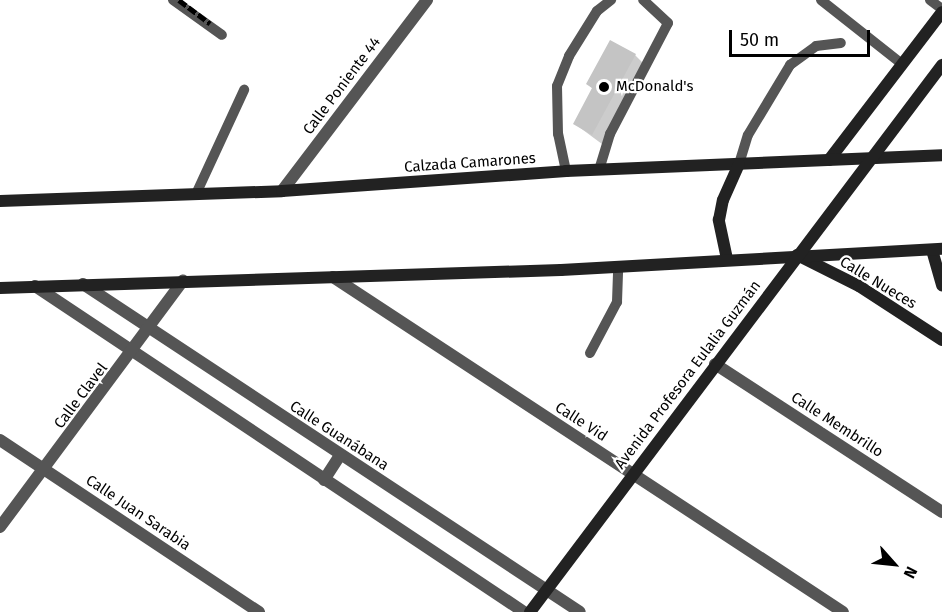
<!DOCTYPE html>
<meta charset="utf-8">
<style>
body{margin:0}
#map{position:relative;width:942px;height:612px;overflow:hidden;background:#fff;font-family:"Fira Sans",sans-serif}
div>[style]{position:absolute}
.shadow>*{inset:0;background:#0003}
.building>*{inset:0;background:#c4c4c4}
.lane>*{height:10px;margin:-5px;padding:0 5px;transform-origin:5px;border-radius:5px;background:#555}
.street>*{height:12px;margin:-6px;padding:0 6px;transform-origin:6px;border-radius:6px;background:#555}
.secondary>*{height:12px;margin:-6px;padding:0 6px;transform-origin:6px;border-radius:6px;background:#222}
.rail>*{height:4.5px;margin-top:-2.25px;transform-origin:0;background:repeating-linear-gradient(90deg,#000 0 9px,transparent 0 12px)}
.dots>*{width:16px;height:16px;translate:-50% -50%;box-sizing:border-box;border:3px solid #fff;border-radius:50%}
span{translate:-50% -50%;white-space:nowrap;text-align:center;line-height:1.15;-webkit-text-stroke:4.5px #fff;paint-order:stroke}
.street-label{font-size:15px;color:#000}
.poi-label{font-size:15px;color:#000}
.left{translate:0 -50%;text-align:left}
.north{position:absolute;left:864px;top:534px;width:60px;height:60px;-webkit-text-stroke:4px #fff;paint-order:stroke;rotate:117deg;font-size:16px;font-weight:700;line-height:24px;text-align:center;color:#000}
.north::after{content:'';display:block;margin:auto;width:21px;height:27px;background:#000;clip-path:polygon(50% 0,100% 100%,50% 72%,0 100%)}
.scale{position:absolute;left:729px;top:30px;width:141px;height:27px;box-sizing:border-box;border:3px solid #000;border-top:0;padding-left:8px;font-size:18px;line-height:21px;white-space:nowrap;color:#000;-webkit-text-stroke:4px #fff;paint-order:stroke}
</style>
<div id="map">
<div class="shadow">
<i style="clip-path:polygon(635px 55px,648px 68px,606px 147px,575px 124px,593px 89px,588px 84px)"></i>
</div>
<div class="building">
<i style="clip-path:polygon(610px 40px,636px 54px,592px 135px,573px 124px,592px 88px,586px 84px)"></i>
</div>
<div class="lane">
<i style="left:173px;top:0;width:60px;rotate:35.5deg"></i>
<i style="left:821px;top:0;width:103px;rotate:38.3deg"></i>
<i style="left:930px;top:0;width:15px;rotate:37deg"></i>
<i style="left:739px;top:164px;width:30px;rotate:-73deg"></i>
<i style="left:748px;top:135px;width:82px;rotate:-59deg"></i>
<i style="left:790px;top:65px;width:32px;rotate:-36deg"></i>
<i style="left:816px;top:46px;width:25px;rotate:-7deg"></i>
<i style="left:599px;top:170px;width:38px;rotate:-73deg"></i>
<i style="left:610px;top:134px;width:125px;rotate:-62.4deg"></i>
<i style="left:668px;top:23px;width:34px;rotate:-137deg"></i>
<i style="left:566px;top:171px;width:38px;rotate:-102deg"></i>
<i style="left:558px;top:134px;width:48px;rotate:-91.2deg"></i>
<i style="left:557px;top:86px;width:32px;rotate:-68deg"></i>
<i style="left:569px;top:56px;width:53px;rotate:-58.1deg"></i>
<i style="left:597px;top:11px;width:18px;rotate:-38deg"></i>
<i style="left:196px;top:194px;width:115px;rotate:-65.2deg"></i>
<i style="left:590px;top:353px;width:58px;rotate:-62.1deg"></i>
<i style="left:617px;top:302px;width:36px;rotate:-88deg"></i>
</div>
<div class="street">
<i style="left:282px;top:191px;width:240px;rotate:-52.8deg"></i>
<i style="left:333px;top:277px;width:610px;rotate:33.3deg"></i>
<i style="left:83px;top:284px;width:595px;rotate:33.42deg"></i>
<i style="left:35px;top:286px;width:588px;rotate:33.69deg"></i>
<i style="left:715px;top:364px;width:271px;rotate:33.1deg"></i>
<i style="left:0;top:440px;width:311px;rotate:33.6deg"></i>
<i style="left:324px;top:480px;width:30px;rotate:-57deg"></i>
<i style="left:0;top:527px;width:307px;rotate:-53.4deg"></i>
</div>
<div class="secondary">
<i style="left:829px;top:160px;width:186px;rotate:-52.6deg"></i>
<i style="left:0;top:201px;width:282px;rotate:-2deg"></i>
<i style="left:282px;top:191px;width:285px;rotate:-4deg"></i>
<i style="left:566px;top:171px;width:376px;rotate:-2.4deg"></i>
<i style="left:932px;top:250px;width:37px;rotate:74deg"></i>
<i style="left:797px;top:255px;width:69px;rotate:26.6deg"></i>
<i style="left:859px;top:286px;width:99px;rotate:33deg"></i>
<i style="left:727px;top:259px;width:40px;rotate:-102deg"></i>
<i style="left:719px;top:220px;width:20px;rotate:-79deg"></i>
<i style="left:723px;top:200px;width:39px;rotate:-66deg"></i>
<i style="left:0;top:288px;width:561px;rotate:-1.84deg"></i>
<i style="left:561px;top:270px;width:382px;rotate:-3.2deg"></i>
<i style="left:530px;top:612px;width:685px;rotate:-53.01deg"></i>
</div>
<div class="rail">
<i style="left:179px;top:0;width:39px;rotate:37deg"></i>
</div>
<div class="dots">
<i style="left:604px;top:87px;background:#000"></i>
</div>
<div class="street-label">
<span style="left:342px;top:86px;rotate:-53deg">Calle Poniente 44</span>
<span style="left:470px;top:163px;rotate:-4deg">Calzada Camarones</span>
<span style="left:878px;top:283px;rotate:31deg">Calle Nueces</span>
<span style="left:688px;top:375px;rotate:-53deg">Avenida Profesora Eulalia Guzmán</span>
<span style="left:81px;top:396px;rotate:-53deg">Calle Clavel</span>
<span style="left:581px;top:422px;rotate:33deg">Calle Vid</span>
<span style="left:837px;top:425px;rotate:33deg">Calle Membrillo</span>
<span style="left:339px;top:436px;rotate:33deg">Calle Guanábana</span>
<span style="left:138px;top:513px;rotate:34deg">Calle Juan Sarabia</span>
</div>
<div class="poi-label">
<span class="left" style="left:616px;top:87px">McDonald's</span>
</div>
<div class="north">N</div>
<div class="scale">50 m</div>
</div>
